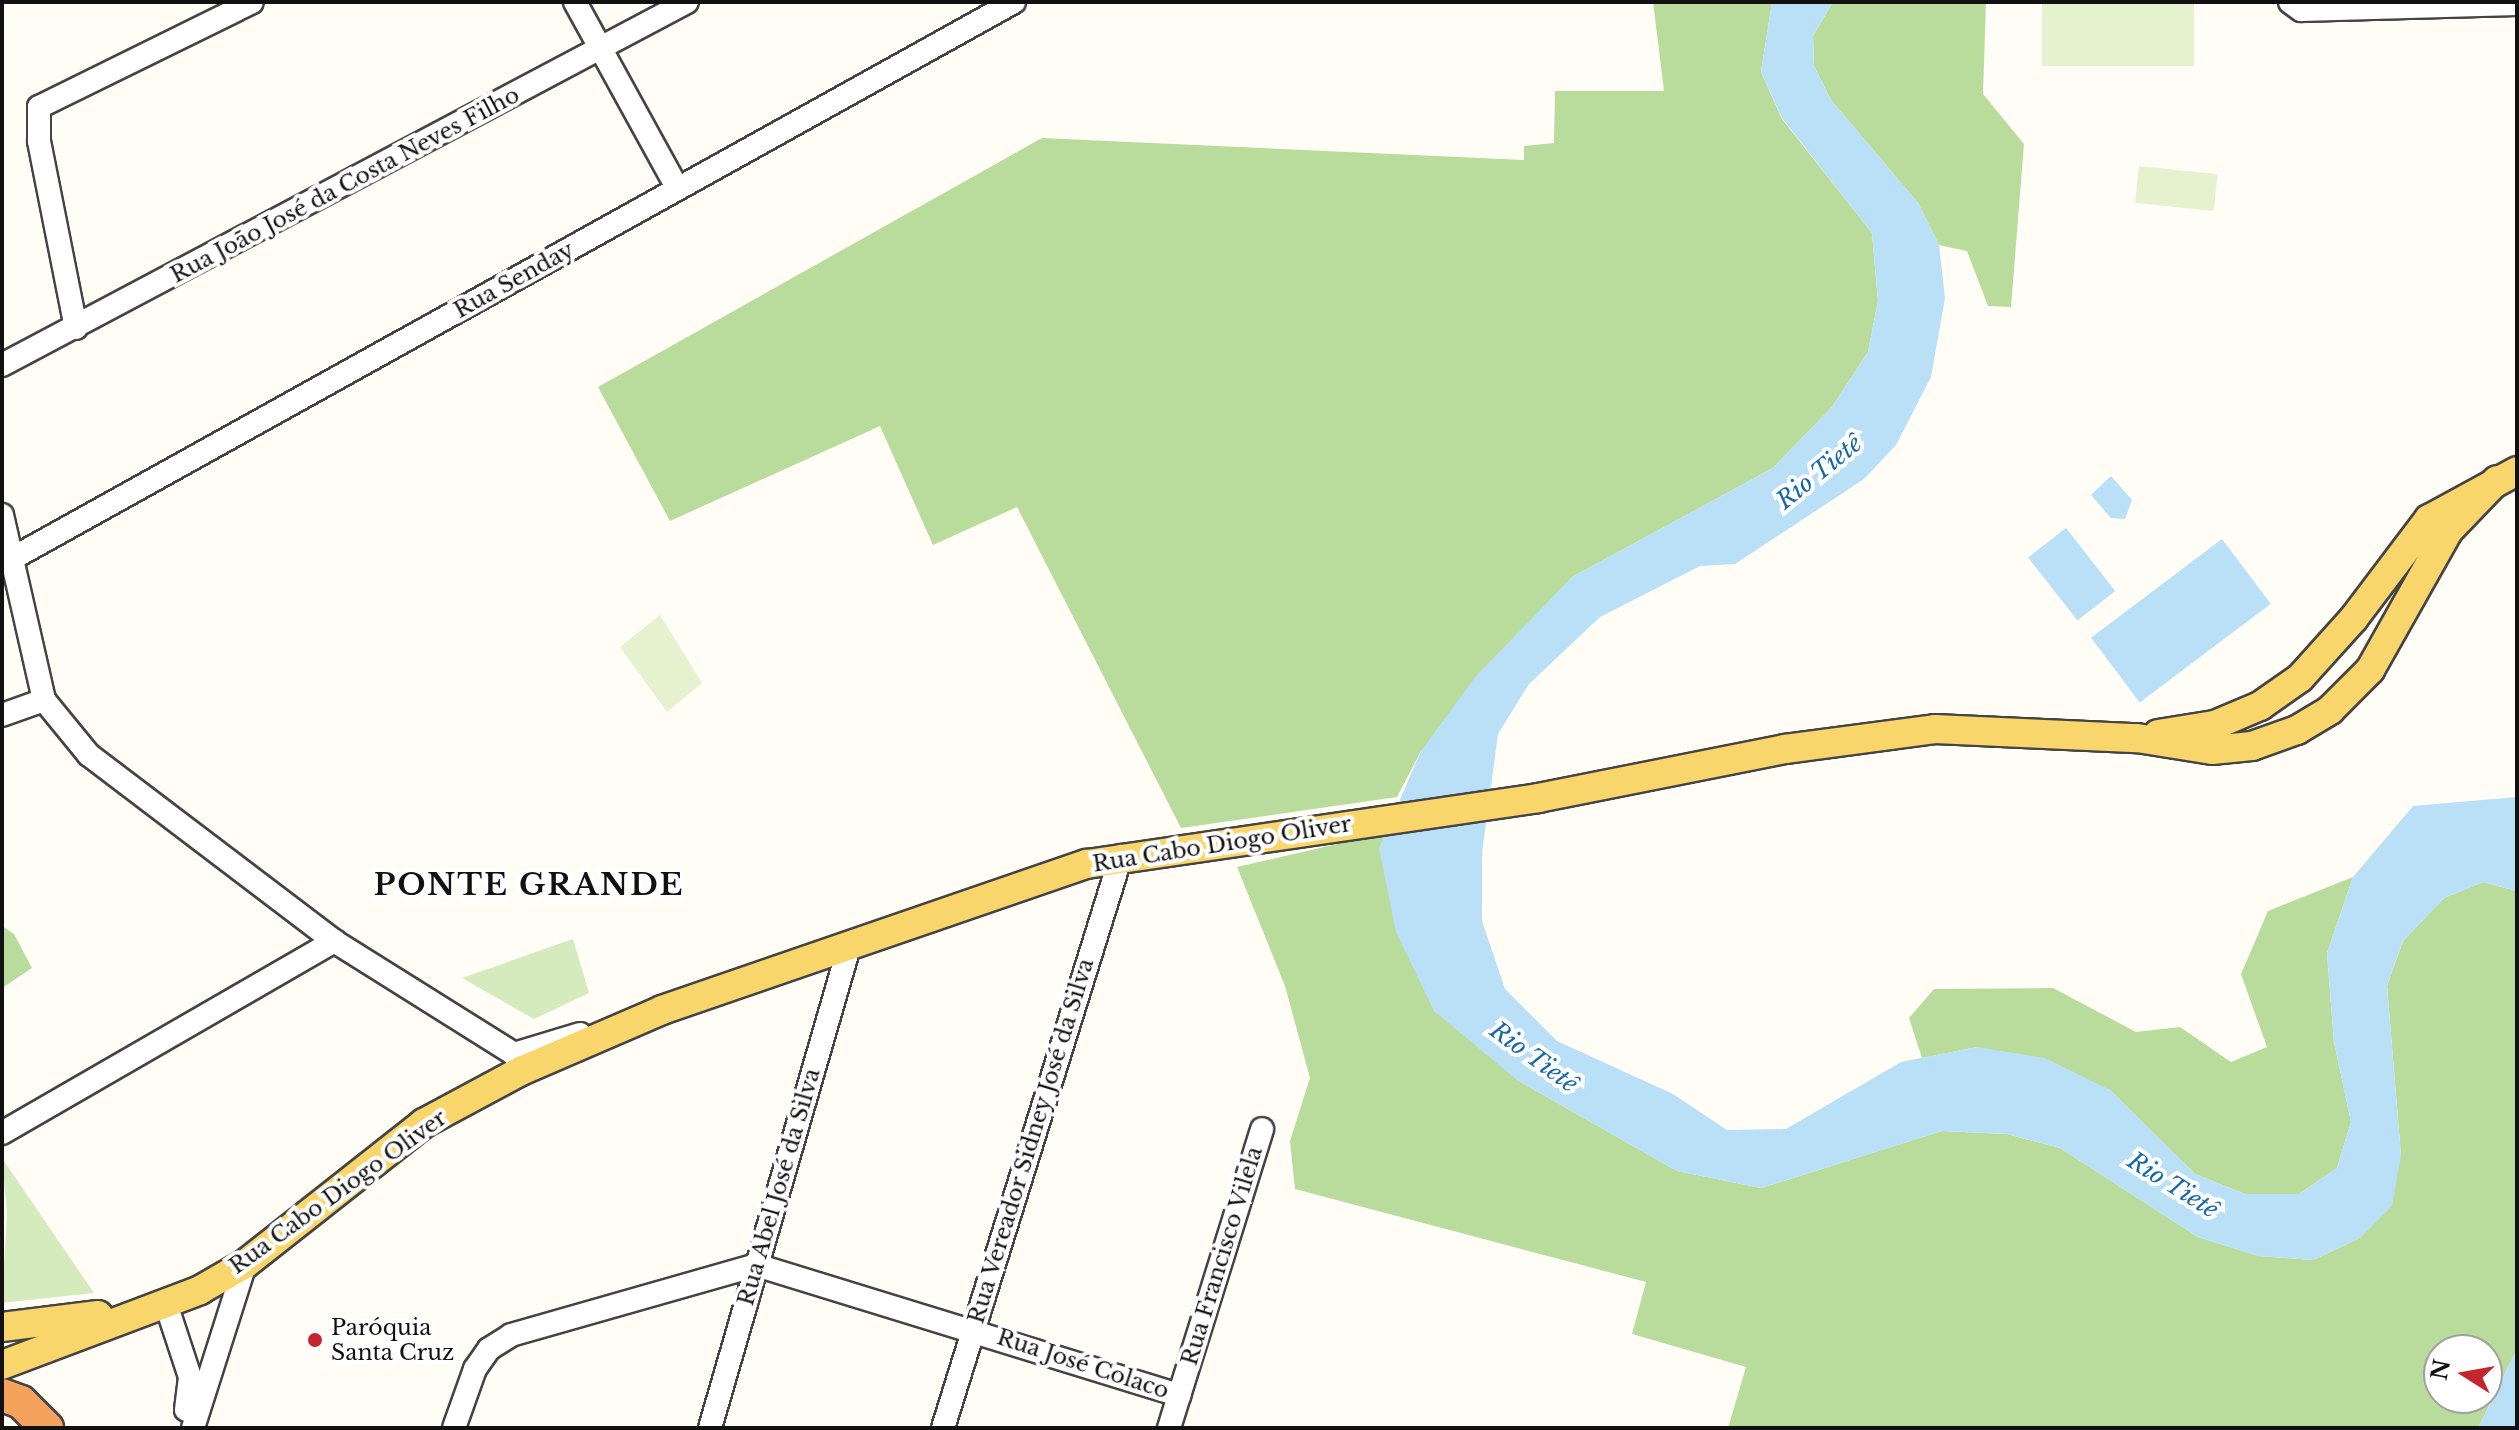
<!DOCTYPE html>
<meta charset="utf-8">
<style>
body{margin:0}
#map{position:relative;width:2519px;height:1430px;overflow:hidden;background:#fffdf5;font-family:"Libre Baskerville",serif}
div>[style]{position:absolute}
.green>*{inset:0;background:#d5ebbd}
.forest>*{inset:0;background:#b9dc9c}
.pitch>*{inset:0;background:#e6f2cf;transform-origin:0 0}
.water>*{inset:0;background:#b9e0f7;transform-origin:0 0}
.roads{filter:drop-shadow(2px 0 #444) drop-shadow(-2px 0 #444) drop-shadow(0 2px #444) drop-shadow(0 -2px #444)}
.minor>*{height:22px;margin:-11px;padding:0 11px;transform-origin:11px;border-radius:11px;background:#fff}
.major>*{height:28px;margin:-14px;padding:0 14px;transform-origin:14px;border-radius:14px;background:#f9d66b}
.highway>*{height:32px;margin:-16px;padding:0 16px;transform-origin:16px;border-radius:16px;background:#f5a25d}
.dots>*{width:22px;height:22px;translate:-50% -50%;box-sizing:border-box;border:4px solid #fff;border-radius:50%}
span{translate:-50% -50%;white-space:nowrap;text-align:center;line-height:1.15;-webkit-text-stroke:8px #fff;paint-order:stroke}
.street-label{font-size:22px;color:#111}
.poi-label{font-size:22px;color:#111}
.left{translate:0 -50%;text-align:left}
.water-label{font-size:24px;color:#1768a6;font-style:italic}
.district-label{font-size:30px;color:#111;font-weight:700;letter-spacing:2px}
.frame{position:absolute;inset:0;border:4px solid #111;pointer-events:none}
.north{position:absolute;left:2423px;top:1334px;width:80px;height:80px;box-sizing:border-box;background:#fff;border:2px solid #a0a0a0;border-radius:50%;rotate:281deg;font-size:22px;font-weight:700;line-height:32px;text-align:center;color:#111}
.north::after{content:'';display:block;margin:auto;width:28px;height:36px;background:#c4262e;clip-path:polygon(50% 0,100% 100%,50% 72%,0 100%)}
</style>
<div id="map">
<div class="green">
<i style="clip-path:polygon(573px 939px,589px 993px,534px 1019px,462px 978px)"></i>
<i style="clip-path:polygon(2px 1158px,94px 1293px,2px 1303px,7px 1214px)"></i>
</div>
<div class="forest">
<i style="clip-path:polygon(1653px 2px,1772px 2px,1761px 72px,1782px 119px,1872px 233px,1878px 301px,1868px 352px,1832px 407px,1773px 468px,1572px 577px,1421px 751px,1397px 797px,1181px 828px,1017px 507px,933px 545px,880px 426px,670px 521px,598px 387px,1042px 138px,1524px 160px,1524px 146px,1554px 143px,1555px 91px,1664px 91px)"></i>
<i style="clip-path:polygon(1833px 2px,1986px 2px,1983px 94px,2024px 144px,2011px 307px,1988px 306px,1967px 251px,1939px 245px,1918px 203px,1831px 100px,1814px 66px,1813px 36px)"></i>
<i style="clip-path:polygon(evenodd,1385px 833px,1517px 1080px,1677px 1171px,1761px 1188px,1942px 1131px,2007px 1134px,2060px 1148px,2198px 1237px,2259px 1256px,2313px 1260px,2360px 1238px,2401px 1155px,2387px 986px,2403px 941px,2444px 898px,2483px 882px,2517px 891px,2517px 1349px,2478px 1428px,1728px 1428px,1746px 1367px,1632px 1334px,1646px 1282px,1295px 1189px,1290px 1141px,1310px 1078px,1285px 986px,1237px 867px,1385px 833px,2439px 1350px,2487px 1350px,2487px 1398px,2439px 1398px,2439px 1350px)"></i>
<i style="clip-path:polygon(2353px 877px,2327px 953px,2334px 1042px,2351px 1122px,2337px 1168px,2299px 1194px,2245px 1194px,2195px 1174px,2110px 1090px,1977px 1047px,1922px 1058px,1909px 1018px,1934px 989px,2053px 988px,2136px 1032px,2180px 1027px,2231px 1062px,2267px 1047px,2241px 974px,2268px 911px)"></i>
<i style="clip-path:polygon(2px 926px,14px 934px,32px 968px,2px 988px)"></i>
</div>
<div class="pitch">
<i style="left:2042px;top:2px;width:152px;height:64px"></i>
<i style="left:2139px;top:166px;width:79px;height:37px;rotate:6deg"></i>
<i style="clip-path:polygon(660px 615px,702px 683px,667px 712px,620px 647px)"></i>
</div>
<div class="water">
<i style="clip-path:polygon(1772px 2px,1833px 2px,1813px 36px,1814px 66px,1831px 100px,1918px 203px,1939px 245px,1945px 298px,1931px 377px,1896px 445px,1864px 479px,1735px 564px,1700px 566px,1600px 617px,1529px 684px,1498px 734px,1482px 853px,1482px 921px,1505px 989px,1557px 1041px,1673px 1094px,1727px 1130px,1786px 1129px,1901px 1062px,1977px 1047px,2045px 1058px,2110px 1090px,2195px 1174px,2245px 1194px,2299px 1194px,2337px 1168px,2351px 1122px,2334px 1042px,2327px 953px,2353px 877px,2413px 806px,2517px 797px,2517px 891px,2483px 882px,2444px 898px,2403px 941px,2387px 986px,2401px 1155px,2392px 1206px,2360px 1238px,2313px 1260px,2259px 1256px,2198px 1237px,2060px 1148px,2007px 1134px,1942px 1131px,1761px 1188px,1677px 1171px,1517px 1080px,1434px 1011px,1396px 932px,1379px 848px,1421px 751px,1476px 676px,1572px 577px,1773px 468px,1832px 407px,1868px 352px,1878px 301px,1872px 233px,1782px 118px,1761px 72px)"></i>
<i style="clip-path:polygon(2111px 476px,2132px 500px,2125px 519px,2111px 518px,2091px 495px)"></i>
<i style="left:2066px;top:528px;width:80px;height:48px;rotate:52deg"></i>
<i style="left:2222px;top:539px;width:81px;height:164px;rotate:53deg"></i>
<i style="clip-path:polygon(2517px 1349px,2517px 1428px,2478px 1428px)"></i>
</div>
<div class="roads">
<div class="minor">
<i style="left:575px;top:2px;width:213px;rotate:61.2deg"></i>
<i style="left:2290px;top:2px;width:14px;rotate:36deg"></i>
<i style="left:2301px;top:10px;width:216px;rotate:-1.6deg"></i>
<i style="left:76px;top:328px;width:191px;rotate:-101.2deg"></i>
<i style="left:39px;top:141px;width:34px;rotate:-90deg"></i>
<i style="left:39px;top:107px;width:237px;rotate:-26.2deg"></i>
<i style="left:2px;top:365px;width:775px;rotate:-27.92deg"></i>
<i style="left:2px;top:515px;width:190px;rotate:77.2deg"></i>
<i style="left:44px;top:700px;width:71px;rotate:50.7deg"></i>
<i style="left:89px;top:755px;width:308px;rotate:37.2deg"></i>
<i style="left:334px;top:941px;width:213px;rotate:32.1deg"></i>
<i style="left:514px;top:1054px;width:18px;rotate:61deg"></i>
<i style="left:13px;top:558px;width:1145px;rotate:-29.05deg"></i>
<i style="left:2px;top:715px;width:45px;rotate:-19.7deg"></i>
<i style="left:514px;top:1054px;width:69px;rotate:-16.9deg"></i>
<i style="left:2px;top:1133px;width:384px;rotate:-30deg"></i>
<i style="left:756px;top:1265px;width:443px;rotate:17.1deg"></i>
<i style="left:166px;top:1304px;width:77px;rotate:71.8deg"></i>
<i style="left:190px;top:1377px;width:33px;rotate:97deg"></i>
<i style="left:193px;top:1428px;width:172px;rotate:-72.4deg"></i>
<i style="left:454px;top:1428px;width:63px;rotate:-70.4deg"></i>
<i style="left:475px;top:1369px;width:24px;rotate:-55deg"></i>
<i style="left:489px;top:1349px;width:26px;rotate:-32deg"></i>
<i style="left:511px;top:1335px;width:255px;rotate:-15.9deg"></i>
<i style="left:710px;top:1428px;width:501px;rotate:-73.88deg"></i>
<i style="left:943px;top:1428px;width:599px;rotate:-72.71deg"></i>
<i style="left:1169px;top:1428px;width:313px;rotate:-72.7deg"></i>
</div>
<div class="major">
<i style="left:2158px;top:734px;width:58px;rotate:-9deg"></i>
<i style="left:2215px;top:725px;width:49px;rotate:-22.9deg"></i>
<i style="left:2260px;top:706px;width:49px;rotate:-35deg"></i>
<i style="left:2300px;top:678px;width:81px;rotate:-48deg"></i>
<i style="left:2354px;top:618px;width:124px;rotate:-52.9deg"></i>
<i style="left:2429px;top:519px;width:100px;rotate:-28.6deg"></i>
<i style="left:2px;top:1327px;width:97px;rotate:-7.1deg"></i>
<i style="left:2px;top:1365px;width:212px;rotate:-20.7deg"></i>
<i style="left:200px;top:1290px;width:52px;rotate:-30deg"></i>
<i style="left:245px;top:1264px;width:228px;rotate:-38.2deg"></i>
<i style="left:424px;top:1123px;width:112px;rotate:-28.2deg"></i>
<i style="left:523px;top:1070px;width:151px;rotate:-23.3deg"></i>
<i style="left:662px;top:1010px;width:449px;rotate:-19deg"></i>
<i style="left:1087px;top:864px;width:456px;rotate:-8.3deg"></i>
<i style="left:1538px;top:798px;width:252px;rotate:-11.2deg"></i>
<i style="left:1785px;top:749px;width:151px;rotate:-7.6deg"></i>
<i style="left:1935px;top:729px;width:202px;rotate:2.6deg"></i>
<i style="left:2137px;top:738px;width:76px;rotate:9.1deg"></i>
<i style="left:2212px;top:750px;width:40px;rotate:-5.7deg"></i>
<i style="left:2252px;top:746px;width:48px;rotate:-19.6deg"></i>
<i style="left:2297px;top:730px;width:39px;rotate:-31deg"></i>
<i style="left:2330px;top:710px;width:57px;rotate:-45deg"></i>
<i style="left:2370px;top:670px;width:161px;rotate:-60.6deg"></i>
<i style="left:2449px;top:530px;width:69px;rotate:-46.2deg"></i>
</div>
<div class="highway">
<i style="left:2px;top:1395px;width:20px;rotate:20deg"></i>
<i style="left:21px;top:1402px;width:37px;rotate:45deg"></i>
</div>
</div>
<div class="dots">
<i style="left:315px;top:1340px;background:#c4262e"></i>
</div>
<div class="street-label">
<span style="left:345px;top:185px;rotate:-28deg">Rua João José da Costa Neves Filho</span>
<span style="left:514px;top:280px;rotate:-29deg">Rua Senday</span>
<span style="left:1222px;top:844px;rotate:-9deg">Rua Cabo Diogo Oliver</span>
<span style="left:1031px;top:1141px;rotate:-73deg">Rua Vereador Sidney José da Silva</span>
<span style="left:779px;top:1187px;rotate:-74deg">Rua Abel José da Silva</span>
<span style="left:338px;top:1192px;rotate:-36deg">Rua Cabo Diogo Oliver</span>
<span style="left:1222px;top:1256px;rotate:-73deg">Rua Francisco Vilela</span>
<span style="left:1083px;top:1364px;rotate:18deg">Rua José Colaco</span>
</div>
<div class="poi-label">
<span class="left" style="left:331px;top:1340px">Paróquia<br>Santa Cruz</span>
</div>
<div class="water-label">
<span style="left:1819px;top:472px;rotate:-39deg">Rio Tietê</span>
<span style="left:1534px;top:1057px;rotate:36deg">Rio Tietê</span>
<span style="left:2173px;top:1185px;rotate:32deg">Rio Tietê</span>
</div>
<div class="district-label">
<span style="left:529px;top:885px">PONTE GRANDE</span>
</div>
<div class="frame"></div>
<div class="north">N</div>
</div>
